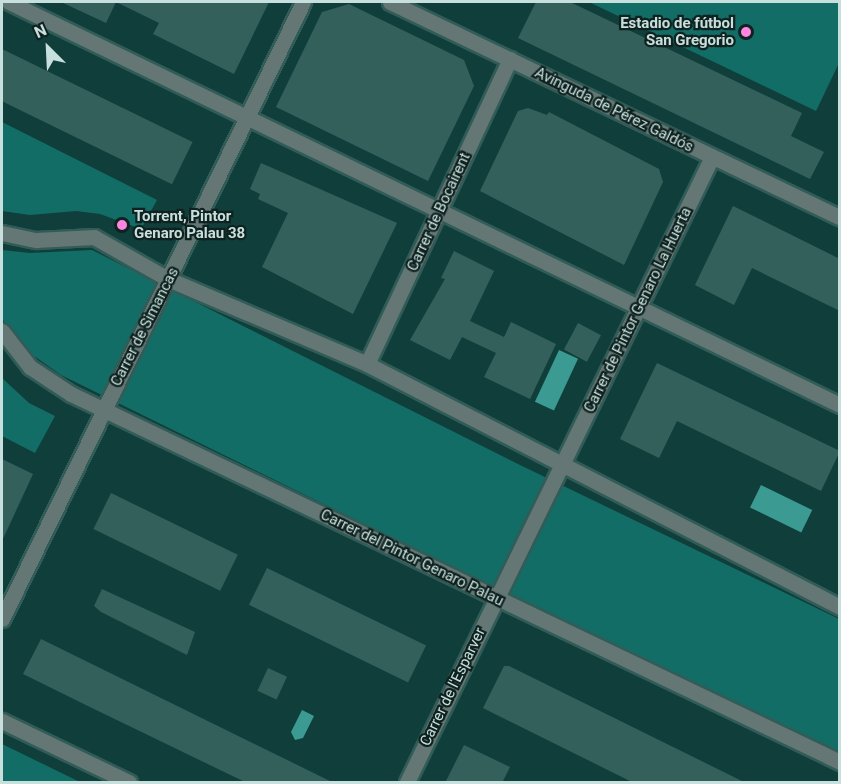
<!DOCTYPE html>
<meta charset="utf-8">
<style>
body{margin:0}
#map{position:relative;width:841px;height:784px;overflow:hidden;background:#103f3b;font-family:Roboto,sans-serif}
div>[style]{position:absolute}
.green>*{inset:0;background:#126d66}
.water>*{inset:0;background:#3b9a92;transform-origin:0 0}
.building>*{inset:0;background:#34605c;transform-origin:0 0}
.roads{filter:drop-shadow(2px 0 #315c58) drop-shadow(-2px 0 #315c58) drop-shadow(0 2px #315c58) drop-shadow(0 -2px #315c58)}
.minor>*{height:15px;margin:-7.5px;padding:0 7.5px;transform-origin:7.5px;border-radius:7.5px;background:#647774}
.dots>*{width:16px;height:16px;translate:-50% -50%;box-sizing:border-box;border:3px solid #0f2220;border-radius:50%}
span{translate:-50% -50%;white-space:nowrap;text-align:center;line-height:1.15;-webkit-text-stroke:4.5px #0f2220;paint-order:stroke}
.poi-label{font-size:15px;color:#c8e0dd;font-weight:700}
.right{translate:-100% -50%;text-align:right}
.left{translate:0 -50%;text-align:left}
.street-label{font-size:15px;color:#c8e0dd}
.frame{position:absolute;inset:0;border:3px solid #c8e0dd;pointer-events:none}
.north{position:absolute;left:18px;top:18px;width:60px;height:60px;-webkit-text-stroke:4px #0f2220;paint-order:stroke;rotate:336deg;font-size:16px;font-weight:700;line-height:24px;text-align:center;color:#c8e0dd}
.north::after{content:'';display:block;margin:auto;width:21px;height:27px;background:#c8e0dd;clip-path:polygon(50% 0,100% 100%,50% 72%,0 100%)}
</style>
<div id="map">
<div class="green">
<i style="clip-path:polygon(589px 2px,839px 2px,839px 63px,816px 111px)"></i>
<i style="clip-path:polygon(2px 122px,157px 200px,141px 229px,100px 214px,76px 211px,30px 215px,2px 211px)"></i>
<i style="clip-path:polygon(2px 250px,30px 253px,92px 250px,522px 466px,839px 619px,839px 757px,61px 375px,30px 353px,2px 319px)"></i>
<i style="clip-path:polygon(2px 378px,29px 403px,55px 416px,35px 453px,2px 436px)"></i>
<i style="clip-path:polygon(2px 744px,80px 782px,2px 782px)"></i>
</div>
<div class="water">
<i style="left:559px;top:350px;width:21px;height:57px;rotate:25deg"></i>
<i style="left:761px;top:485px;width:57px;height:25px;rotate:26deg"></i>
<i style="clip-path:polygon(302px 710px,314px 716px,303px 738px,295px 740px,291px 732px)"></i>
</div>
<div class="building">
<i style="clip-path:polygon(61px 2px,269px 2px,234px 74px,153px 34px,159px 23px,116px 2px,106px 23px)"></i>
<i style="clip-path:polygon(536px 2px,570px 2px,802px 113px,791px 136px,824px 152px,810px 179px,518px 38px)"></i>
<i style="clip-path:polygon(349px 4px,464px 60px,474px 86px,428px 181px,276px 107px,322px 12px)"></i>
<i style="left:2px;top:49px;width:212px;height:47px;rotate:26deg"></i>
<i style="clip-path:polygon(528px 108px,547px 115px,549px 112px,659px 169px,663px 182px,624px 265px,480px 191px,518px 111px)"></i>
<i style="clip-path:polygon(261px 163px,397px 223px,353px 314px,262px 267px,288px 213px,258px 199px,260px 194px,250px 189px)"></i>
<i style="clip-path:polygon(733px 206px,840px 259px,840px 311px,752px 268px,734px 305px,695px 285px)"></i>
<i style="clip-path:polygon(454px 251px,494px 271px,470px 321px,504px 337px,511px 322px,556px 344px,530px 399px,484px 377px,496px 353px,462px 337px,450px 360px,410px 340px,445px 279px,441px 278px)"></i>
<i style="left:578px;top:323px;width:26px;height:30px;rotate:28deg"></i>
<i style="clip-path:polygon(657px 363px,840px 451px,821px 491px,677px 421px,659px 458px,620px 439px)"></i>
<i style="clip-path:polygon(2px 459px,33px 474px,2px 541px)"></i>
<i style="left:111px;top:493px;width:141px;height:40px;rotate:26deg"></i>
<i style="left:267px;top:568px;width:177px;height:41px;rotate:26deg"></i>
<i style="clip-path:polygon(102px 589px,195px 632px,187px 655px,101px 612px,94px 606px)"></i>
<i style="clip-path:polygon(41px 639px,334px 783px,247px 783px,92px 708px,23px 674px)"></i>
<i style="clip-path:polygon(504px 666px,509px 666px,746px 783px,634px 783px,483px 708px)"></i>
<i style="left:268px;top:668px;width:21px;height:25px;rotate:25deg"></i>
<i style="clip-path:polygon(464px 745px,510px 767px,502px 783px,445px 783px)"></i>
</div>
<div class="roads">
<div class="minor">
<i style="left:9px;top:2px;width:924px;rotate:25.87deg"></i>
<i style="left:390px;top:2px;width:499px;rotate:25.6deg"></i>
<i style="left:2px;top:233px;width:35px;rotate:12deg"></i>
<i style="left:36px;top:240px;width:58px;rotate:-3deg"></i>
<i style="left:94px;top:237px;width:85px;rotate:29.6deg"></i>
<i style="left:168px;top:279px;width:216px;rotate:23.1deg"></i>
<i style="left:367px;top:364px;width:532px;rotate:27.19deg"></i>
<i style="left:2px;top:331px;width:46px;rotate:52.1deg"></i>
<i style="left:30px;top:367px;width:49px;rotate:33.4deg"></i>
<i style="left:71px;top:394px;width:853px;rotate:25.57deg"></i>
<i style="left:367px;top:364px;width:337px;rotate:-64.9deg"></i>
<i style="left:2px;top:619px;width:687px;rotate:-63.99deg"></i>
<i style="left:2px;top:721px;width:141px;rotate:25.7deg"></i>
<i style="left:407px;top:782px;width:695px;rotate:-63.99deg"></i>
</div>
</div>
<div class="dots">
<i style="left:746px;top:32px;background:#fe86e0"></i>
<i style="left:122px;top:225px;background:#fe86e0"></i>
</div>
<div class="poi-label">
<span class="right" style="left:734px;top:32px">Estadio de fútbol<br>San Gregorio</span>
<span class="left" style="left:134px;top:225px">Torrent, Pintor<br>Genaro Palau 38</span>
</div>
<div class="street-label">
<span style="left:614px;top:110px;rotate:26deg">Avinguda de Pérez Galdós</span>
<span style="left:439px;top:212px;rotate:-65deg">Carrer de Bocairent</span>
<span style="left:638px;top:310px;rotate:-64deg">Carrer de Pintor Genaro La Huerta</span>
<span style="left:145px;top:327px;rotate:-63deg">Carrer de Simancas</span>
<span style="left:412px;top:558px;rotate:26deg">Carrer del Pintor Genaro Palau</span>
<span style="left:453px;top:687px;rotate:-64deg">Carrer de l'Esparver</span>
</div>
<div class="frame"></div>
<div class="north">N</div>
</div>
